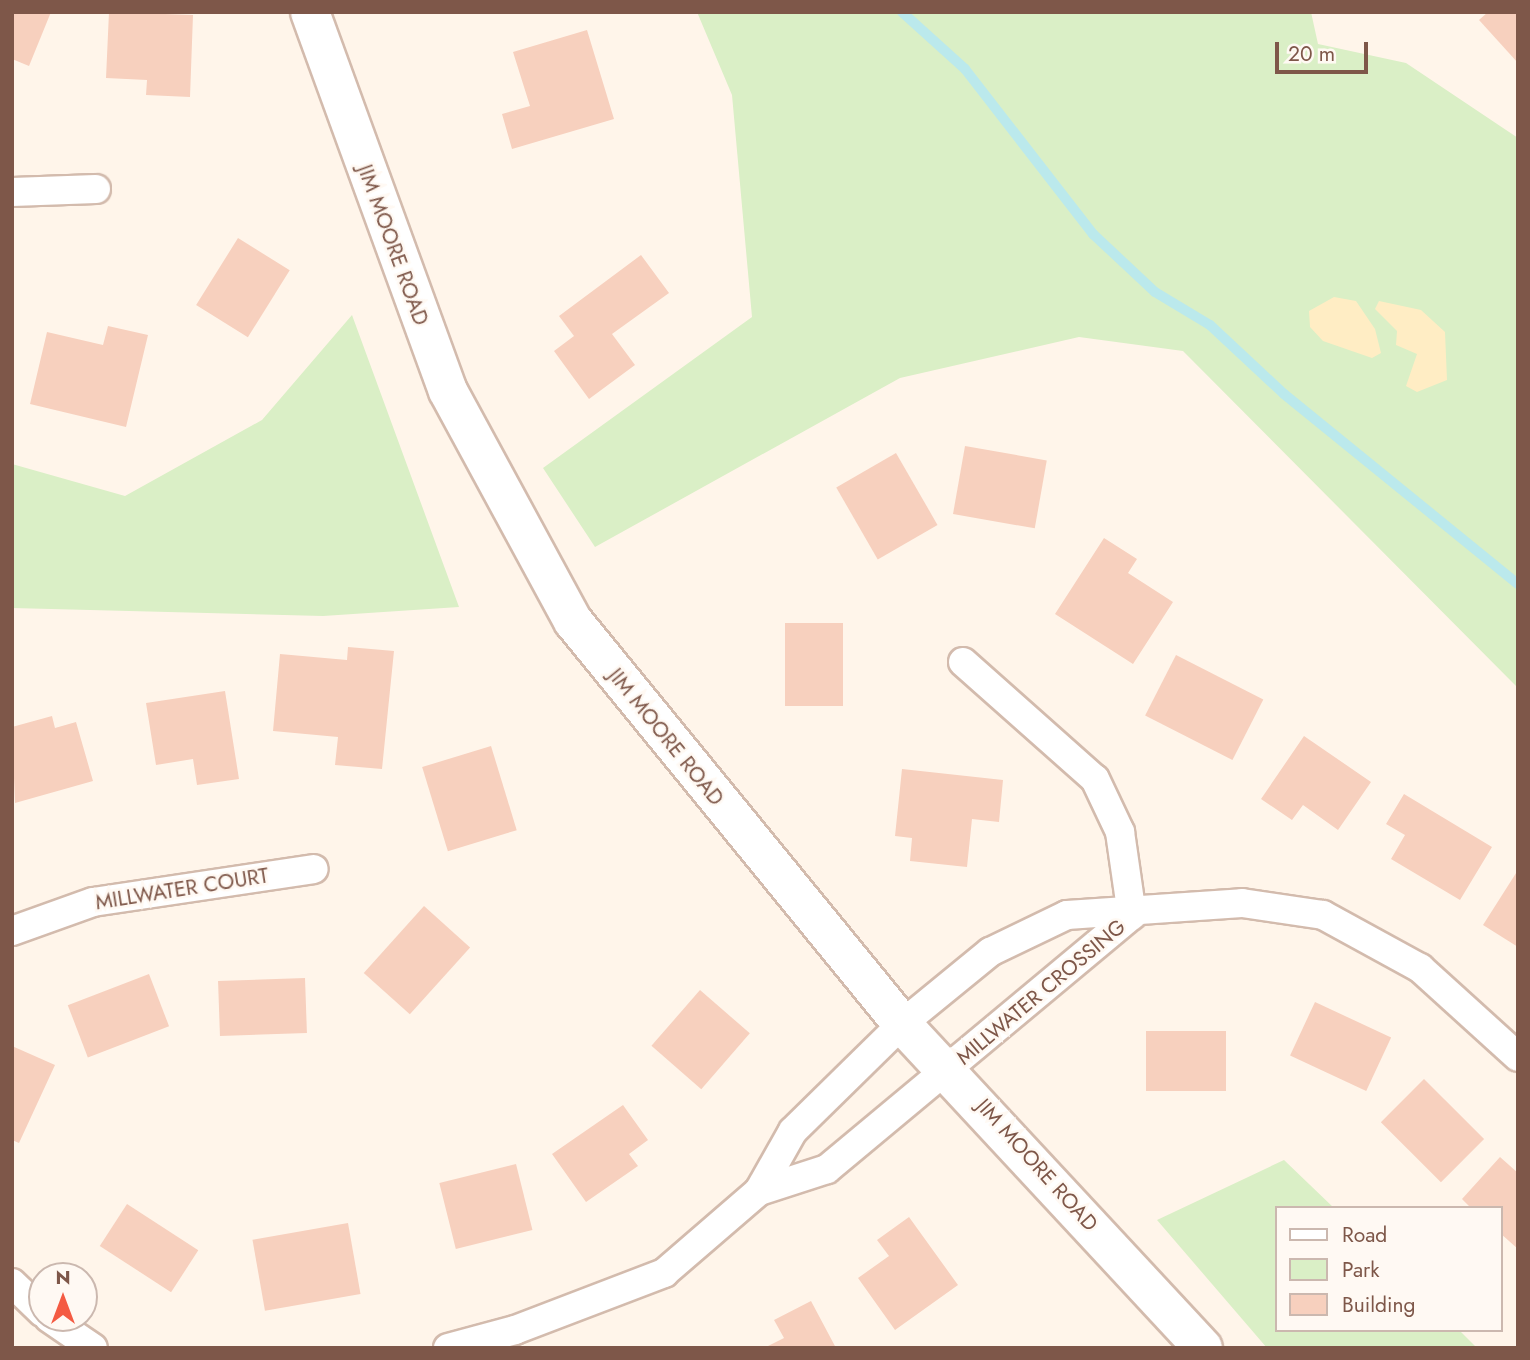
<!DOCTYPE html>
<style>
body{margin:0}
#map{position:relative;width:1530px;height:1360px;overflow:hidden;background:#fff5ea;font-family:Jost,sans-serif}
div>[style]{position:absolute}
.green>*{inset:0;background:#daefc6}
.sand>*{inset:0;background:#ffedc4}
.stream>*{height:10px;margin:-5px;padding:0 5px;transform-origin:5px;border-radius:5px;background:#bbe9ec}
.building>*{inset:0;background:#f7d0be;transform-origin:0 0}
.roads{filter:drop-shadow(2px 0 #d3bbad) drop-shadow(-2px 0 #d3bbad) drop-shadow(0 2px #d3bbad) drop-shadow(0 -2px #d3bbad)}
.street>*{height:28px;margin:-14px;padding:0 14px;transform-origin:14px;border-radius:14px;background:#fff}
.secondary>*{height:38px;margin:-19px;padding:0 19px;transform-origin:19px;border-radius:19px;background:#fff}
span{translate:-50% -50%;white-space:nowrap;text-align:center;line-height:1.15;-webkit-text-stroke:5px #fff9f3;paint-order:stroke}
.street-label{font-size:21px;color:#7e5749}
.frame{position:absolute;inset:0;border:14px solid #7e5749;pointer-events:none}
.legend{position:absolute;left:1275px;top:1206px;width:228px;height:126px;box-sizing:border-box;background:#fff9f3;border:2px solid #cbb8af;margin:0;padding:9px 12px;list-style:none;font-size:21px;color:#7e5749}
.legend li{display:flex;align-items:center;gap:14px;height:35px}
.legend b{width:35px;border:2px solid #cbb8af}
.north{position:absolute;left:28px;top:1262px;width:70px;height:70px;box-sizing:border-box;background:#fff9f3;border:2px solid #cbb8af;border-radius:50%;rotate:0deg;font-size:19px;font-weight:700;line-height:28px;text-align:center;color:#7e5749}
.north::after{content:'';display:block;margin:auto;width:24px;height:32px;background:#f45b43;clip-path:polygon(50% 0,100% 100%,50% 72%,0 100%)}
.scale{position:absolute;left:1275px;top:42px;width:93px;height:32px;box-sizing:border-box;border:4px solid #7e5749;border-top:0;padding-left:9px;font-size:21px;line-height:24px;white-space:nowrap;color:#7e5749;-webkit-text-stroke:5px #fff9f3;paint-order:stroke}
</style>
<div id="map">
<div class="green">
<i style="clip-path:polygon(697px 12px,1311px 12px,1318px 44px,1406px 63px,1518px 138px,1518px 688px,1183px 351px,1079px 337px,900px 378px,595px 547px,543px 468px,752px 317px,732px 95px)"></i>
<i style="clip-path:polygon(352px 315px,459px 607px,323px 616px,12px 608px,12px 464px,125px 496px,262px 420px)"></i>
<i style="clip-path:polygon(1284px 1160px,1334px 1208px,1276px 1208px,1276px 1330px,1459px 1330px,1477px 1348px,1267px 1348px,1157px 1220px)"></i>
</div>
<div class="sand">
<i style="clip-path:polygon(1334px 297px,1356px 301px,1375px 329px,1381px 353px,1372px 358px,1323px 341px,1310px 327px,1309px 311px)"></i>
<i style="clip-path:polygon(1379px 301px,1421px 310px,1445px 332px,1447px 380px,1417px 392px,1406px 386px,1417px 354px,1396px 345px,1397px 331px,1375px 309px)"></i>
</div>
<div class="stream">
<i style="left:902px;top:12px;width:85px;rotate:42.1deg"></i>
<i style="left:965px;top:69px;width:209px;rotate:52.2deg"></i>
<i style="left:1093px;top:234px;width:85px;rotate:43.1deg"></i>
<i style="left:1155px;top:292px;width:64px;rotate:31deg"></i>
<i style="left:1210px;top:325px;width:101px;rotate:43deg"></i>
<i style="left:1284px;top:394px;width:301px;rotate:39.1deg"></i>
</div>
<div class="building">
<i style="clip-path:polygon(12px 12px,51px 12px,29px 66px,12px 59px)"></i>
<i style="clip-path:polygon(109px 12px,193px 15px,190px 97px,146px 95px,147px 80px,106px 78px)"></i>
<i style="clip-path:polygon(1488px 12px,1518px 12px,1518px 63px,1479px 20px)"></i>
<i style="clip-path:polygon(587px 30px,614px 119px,512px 149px,502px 114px,530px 106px,513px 52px)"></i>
<i style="left:238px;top:238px;width:61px;height:79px;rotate:32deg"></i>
<i style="clip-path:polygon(641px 255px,669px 293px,612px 334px,635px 365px,589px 399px,554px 351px,574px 336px,559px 316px)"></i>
<i style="clip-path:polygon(108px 326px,148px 335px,126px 427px,30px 404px,47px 332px,103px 345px)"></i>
<i style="left:965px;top:446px;width:83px;height:69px;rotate:10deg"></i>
<i style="left:896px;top:453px;width:83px;height:69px;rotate:60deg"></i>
<i style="clip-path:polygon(1104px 538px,1137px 559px,1128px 573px,1173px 602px,1133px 664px,1055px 614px)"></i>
<i style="left:785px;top:623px;width:58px;height:83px"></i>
<i style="clip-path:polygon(348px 647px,394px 651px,382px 769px,335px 765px,338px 737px,273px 731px,280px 654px,347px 660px)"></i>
<i style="left:1176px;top:655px;width:98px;height:68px;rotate:27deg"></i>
<i style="clip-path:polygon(225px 691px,239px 779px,197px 785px,193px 759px,156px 765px,146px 703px)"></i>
<i style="clip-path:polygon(52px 716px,55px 728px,76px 722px,93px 781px,15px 803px,12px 727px)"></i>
<i style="clip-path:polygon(1304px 736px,1371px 782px,1338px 830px,1303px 805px,1292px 820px,1261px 799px)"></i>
<i style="left:491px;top:746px;width:88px;height:72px;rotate:73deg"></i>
<i style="clip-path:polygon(902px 769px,1003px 780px,999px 822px,972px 819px,967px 867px,910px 861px,912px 838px,895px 836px)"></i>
<i style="clip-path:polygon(1404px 794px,1492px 847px,1460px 900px,1391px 859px,1405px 835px,1386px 824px)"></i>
<i style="clip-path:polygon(1518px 870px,1518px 947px,1483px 925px)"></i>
<i style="left:424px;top:906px;width:62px;height:90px;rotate:42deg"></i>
<i style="left:149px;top:974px;width:56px;height:87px;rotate:69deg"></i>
<i style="left:305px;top:978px;width:55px;height:87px;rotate:88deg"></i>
<i style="left:700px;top:990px;width:66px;height:74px;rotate:41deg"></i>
<i style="left:1315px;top:1002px;width:84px;height:59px;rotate:25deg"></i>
<i style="left:1146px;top:1031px;width:80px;height:60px"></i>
<i style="clip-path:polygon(12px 1046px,55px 1065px,19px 1143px,12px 1140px)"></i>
<i style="left:1424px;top:1079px;width:85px;height:61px;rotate:45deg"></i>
<i style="clip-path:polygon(623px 1105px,648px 1140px,629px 1154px,638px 1166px,586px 1202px,552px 1154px)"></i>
<i style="clip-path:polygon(1500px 1157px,1518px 1173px,1518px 1249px,1500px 1233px,1500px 1208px,1471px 1208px,1462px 1199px)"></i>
<i style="left:516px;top:1164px;width:68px;height:79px;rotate:76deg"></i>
<i style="left:127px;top:1204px;width:85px;height:50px;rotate:33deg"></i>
<i style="clip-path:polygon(909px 1217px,958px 1285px,895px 1330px,858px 1278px,889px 1256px,877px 1240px)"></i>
<i style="left:348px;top:1223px;width:72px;height:97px;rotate:80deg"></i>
<i style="clip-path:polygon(811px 1301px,836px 1348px,764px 1348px,784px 1338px,774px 1320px)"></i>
</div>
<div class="roads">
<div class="street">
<i style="left:12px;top:192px;width:84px;rotate:-2deg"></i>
<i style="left:963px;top:662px;width:176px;rotate:41.6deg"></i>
<i style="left:1095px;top:779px;width:59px;rotate:64.7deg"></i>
<i style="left:1120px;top:832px;width:84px;rotate:81.8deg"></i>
<i style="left:12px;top:931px;width:86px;rotate:-19.7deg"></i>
<i style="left:93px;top:902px;width:223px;rotate:-8.5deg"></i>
<i style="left:759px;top:1191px;width:71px;rotate:-17.9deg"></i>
<i style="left:827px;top:1169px;width:397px;rotate:-39.8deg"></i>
<i style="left:12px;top:1283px;width:42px;rotate:44deg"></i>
<i style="left:49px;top:1318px;width:53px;rotate:34.3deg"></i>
<i style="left:448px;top:1348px;width:69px;rotate:-15deg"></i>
<i style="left:515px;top:1330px;width:160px;rotate:-20.9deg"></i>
<i style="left:664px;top:1273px;width:125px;rotate:-40.8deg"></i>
<i style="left:759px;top:1191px;width:69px;rotate:-60.5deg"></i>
<i style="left:793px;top:1131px;width:153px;rotate:-44.5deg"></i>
<i style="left:902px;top:1024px;width:114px;rotate:-39.3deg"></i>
<i style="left:990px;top:952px;width:85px;rotate:-25.7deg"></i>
<i style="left:1067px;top:915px;width:175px;rotate:-3.9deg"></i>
<i style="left:1242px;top:903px;width:82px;rotate:8.4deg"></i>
<i style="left:1323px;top:915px;width:111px;rotate:28.7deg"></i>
<i style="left:1420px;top:968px;width:132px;rotate:42.2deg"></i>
</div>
<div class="secondary">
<i style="left:310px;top:12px;width:403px;rotate:70deg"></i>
<i style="left:448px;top:391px;width:262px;rotate:61.5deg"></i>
<i style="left:573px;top:621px;width:520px;rotate:50.77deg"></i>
<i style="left:902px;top:1024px;width:442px;rotate:47.1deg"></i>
</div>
</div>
<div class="street-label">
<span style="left:393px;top:245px;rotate:70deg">JIM MOORE ROAD</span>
<span style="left:666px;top:737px;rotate:51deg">JIM MOORE ROAD</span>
<span style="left:182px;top:889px;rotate:-9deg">MILLWATER COURT</span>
<span style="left:1041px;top:992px;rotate:-40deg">MILLWATER CROSSING</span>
<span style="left:1037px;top:1165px;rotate:48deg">JIM MOORE ROAD</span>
</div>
<div class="frame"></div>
<ul class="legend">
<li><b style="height:9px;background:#fff"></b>Road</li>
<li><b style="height:19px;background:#daefc6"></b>Park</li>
<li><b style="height:19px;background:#f7d0be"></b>Building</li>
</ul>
<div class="north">N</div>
<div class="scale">20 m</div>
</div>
